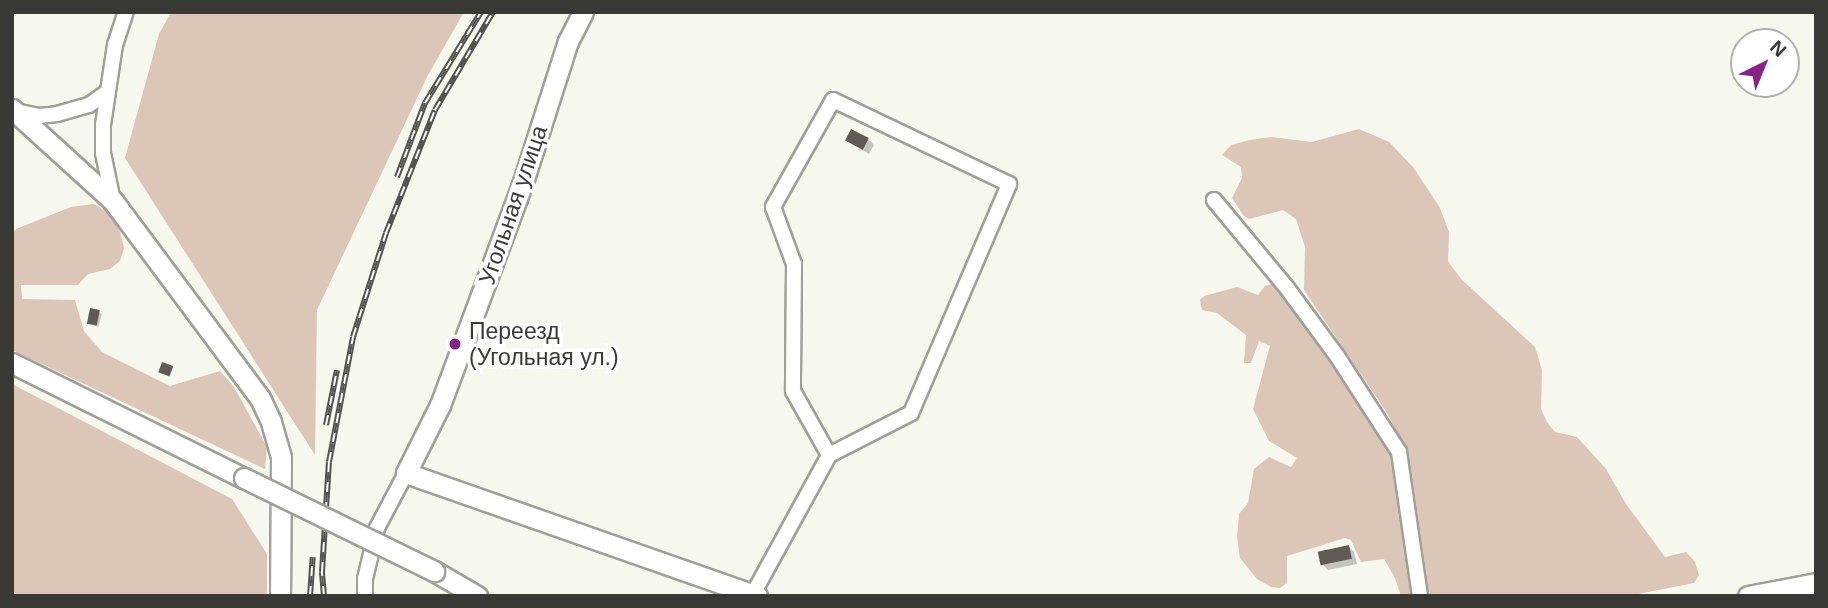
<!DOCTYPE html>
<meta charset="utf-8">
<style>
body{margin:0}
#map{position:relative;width:1828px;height:608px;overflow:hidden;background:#f6f7ed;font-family:Arial,sans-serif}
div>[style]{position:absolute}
.green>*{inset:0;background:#dbc6b8}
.shadow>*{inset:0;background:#0003}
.building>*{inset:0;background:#605c55;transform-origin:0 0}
.roads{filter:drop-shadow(2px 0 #9fa097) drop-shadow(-2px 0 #9fa097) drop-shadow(0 2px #9fa097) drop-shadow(0 -2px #9fa097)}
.minor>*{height:14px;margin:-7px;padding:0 7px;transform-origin:7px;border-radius:7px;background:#fff}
.major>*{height:19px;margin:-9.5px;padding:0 9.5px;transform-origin:9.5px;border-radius:9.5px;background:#fff}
.rail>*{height:6px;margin-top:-3px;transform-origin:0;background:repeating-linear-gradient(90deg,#fff 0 10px,#53544f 0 20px);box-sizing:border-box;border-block:2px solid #53544f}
.bridges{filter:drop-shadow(2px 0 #9fa097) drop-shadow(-2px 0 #9fa097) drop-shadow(0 2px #9fa097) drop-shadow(0 -2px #9fa097)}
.major-bridge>*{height:19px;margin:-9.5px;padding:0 9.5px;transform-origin:9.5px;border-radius:9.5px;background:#fff}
.dots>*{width:19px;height:19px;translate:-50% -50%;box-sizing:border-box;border:4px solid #fff;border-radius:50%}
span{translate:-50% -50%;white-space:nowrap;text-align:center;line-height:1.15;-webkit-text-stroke:7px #fff;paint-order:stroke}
.street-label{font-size:23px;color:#393a36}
.poi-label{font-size:23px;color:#393a36}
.left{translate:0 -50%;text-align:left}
.frame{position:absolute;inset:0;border:14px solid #393a36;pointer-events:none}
.north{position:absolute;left:1730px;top:28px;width:70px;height:70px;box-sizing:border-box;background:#fff;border:2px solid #b0b0af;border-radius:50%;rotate:43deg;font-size:19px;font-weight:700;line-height:28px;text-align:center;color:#393a36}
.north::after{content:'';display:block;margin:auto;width:24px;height:32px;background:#8a2187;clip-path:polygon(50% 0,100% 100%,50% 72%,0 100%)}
</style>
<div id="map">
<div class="green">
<i style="clip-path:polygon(171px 12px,464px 12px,427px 77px,317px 310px,315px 455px,125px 158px,159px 34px)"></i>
<i style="clip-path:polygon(1359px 129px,1389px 142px,1413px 167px,1440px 208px,1449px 232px,1448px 261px,1461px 279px,1535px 347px,1542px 370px,1541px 409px,1547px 422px,1555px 432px,1577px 437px,1606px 469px,1626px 504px,1665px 557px,1686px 552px,1695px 562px,1699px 575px,1694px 583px,1628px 596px,1427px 596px,1407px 451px,1387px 413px,1304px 290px,1305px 247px,1296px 219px,1283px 210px,1249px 219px,1243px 215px,1232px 198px,1242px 178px,1241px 167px,1222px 155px,1231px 145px,1250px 140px,1271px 137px,1312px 142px)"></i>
<i style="clip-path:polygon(94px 204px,110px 213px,120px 232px,124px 248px,120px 261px,110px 269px,88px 274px,78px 285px,21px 285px,22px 299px,75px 300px,84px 331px,102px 352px,170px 386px,220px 371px,234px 387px,267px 447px,265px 469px,12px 350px,12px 234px,16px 229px,71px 207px)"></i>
<i style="clip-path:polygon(1272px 284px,1281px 292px,1393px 453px,1412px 596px,1401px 596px,1395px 578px,1384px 559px,1361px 562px,1351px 540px,1345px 538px,1287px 556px,1287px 583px,1280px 588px,1271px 587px,1257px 579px,1240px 558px,1237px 537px,1239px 514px,1248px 503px,1254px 469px,1269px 457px,1291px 467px,1297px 458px,1269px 441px,1253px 409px,1270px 346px,1259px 341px,1251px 363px,1244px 363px,1246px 335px,1217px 313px,1202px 310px,1200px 300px,1204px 296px,1237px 287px,1258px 295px,1265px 286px)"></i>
<i style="clip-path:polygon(12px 384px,232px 499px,267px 554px,267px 596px,12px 596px)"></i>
</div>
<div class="shadow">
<i style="clip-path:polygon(868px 139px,874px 145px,869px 154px,847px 141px)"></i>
<i style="clip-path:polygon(91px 310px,102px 314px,98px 327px,88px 322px)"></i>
<i style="clip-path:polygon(1349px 547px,1354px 552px,1357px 564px,1328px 570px,1323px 565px)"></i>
</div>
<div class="building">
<i style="left:851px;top:129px;width:20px;height:13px;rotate:27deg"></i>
<i style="left:90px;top:308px;width:10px;height:16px;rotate:11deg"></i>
<i style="left:162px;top:362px;width:12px;height:11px;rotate:20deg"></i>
<i style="left:1349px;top:545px;width:14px;height:32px;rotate:78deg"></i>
</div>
<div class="roads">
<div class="minor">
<i style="left:15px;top:111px;width:25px;rotate:12deg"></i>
<i style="left:39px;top:116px;width:18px;rotate:-6deg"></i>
<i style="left:57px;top:114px;width:33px;rotate:-16deg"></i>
<i style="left:89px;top:105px;width:19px;rotate:-35deg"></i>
<i style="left:1214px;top:200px;width:114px;rotate:50.3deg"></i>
<i style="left:1287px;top:288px;width:84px;rotate:53.7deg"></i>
<i style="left:1337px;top:356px;width:114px;rotate:57.1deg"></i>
<i style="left:1399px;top:452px;width:146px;rotate:81.7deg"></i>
<i style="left:113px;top:201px;width:49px;rotate:-101.8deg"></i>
<i style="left:103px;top:153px;width:28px;rotate:-90deg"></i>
<i style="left:103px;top:125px;width:81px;rotate:-81.5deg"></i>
<i style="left:115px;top:45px;width:35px;rotate:-72deg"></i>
<i style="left:753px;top:594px;width:158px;rotate:-61.3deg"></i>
<i style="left:829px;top:455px;width:92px;rotate:-27.1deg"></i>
<i style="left:911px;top:413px;width:249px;rotate:-66.8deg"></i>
<i style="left:1009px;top:184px;width:195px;rotate:-154.5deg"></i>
<i style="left:833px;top:100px;width:123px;rotate:119.3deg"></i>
<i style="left:773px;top:207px;width:61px;rotate:69.8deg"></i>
<i style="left:794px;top:264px;width:127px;rotate:90.5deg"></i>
<i style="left:793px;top:391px;width:73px;rotate:60.6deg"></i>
<i style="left:365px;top:596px;width:17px;rotate:-90deg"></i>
<i style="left:365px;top:579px;width:52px;rotate:-76.8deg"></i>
<i style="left:377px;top:528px;width:62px;rotate:-62.2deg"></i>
</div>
<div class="major">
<i style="left:583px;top:12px;width:33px;rotate:117deg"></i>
<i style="left:568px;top:41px;width:148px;rotate:107.7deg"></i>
<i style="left:523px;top:182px;width:238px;rotate:110.4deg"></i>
<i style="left:440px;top:405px;width:76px;rotate:116.6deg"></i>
<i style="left:406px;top:473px;width:372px;rotate:19.3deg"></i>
<i style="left:12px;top:109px;width:137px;rotate:42.3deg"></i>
<i style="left:113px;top:201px;width:246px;rotate:53.3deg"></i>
<i style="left:260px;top:398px;width:26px;rotate:65deg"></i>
<i style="left:271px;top:422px;width:37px;rotate:74deg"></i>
<i style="left:281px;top:458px;width:138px;rotate:90.4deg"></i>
<i style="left:12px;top:363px;width:259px;rotate:26.4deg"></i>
<i style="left:434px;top:571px;width:50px;rotate:30.2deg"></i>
<i style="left:1748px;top:596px;width:69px;rotate:-10.8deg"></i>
</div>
</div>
<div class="rail">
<i style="left:397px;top:177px;width:79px;rotate:-69.3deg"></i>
<i style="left:425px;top:103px;width:107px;rotate:-58.4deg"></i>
<i style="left:326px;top:425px;width:56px;rotate:-78.7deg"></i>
<i style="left:310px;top:596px;width:39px;rotate:-86deg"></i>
<i style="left:324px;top:596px;width:24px;rotate:-95deg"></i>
<i style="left:322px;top:572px;width:110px;rotate:-86.4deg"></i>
<i style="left:329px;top:462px;width:127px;rotate:-79.1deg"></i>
<i style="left:353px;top:337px;width:109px;rotate:-72.4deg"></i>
<i style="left:386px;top:233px;width:132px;rotate:-68.3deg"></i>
<i style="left:435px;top:110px;width:114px;rotate:-59.4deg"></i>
</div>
<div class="bridges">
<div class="major-bridge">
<i style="left:244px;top:478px;width:212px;rotate:26.1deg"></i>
</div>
</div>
<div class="dots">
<i style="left:455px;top:344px;background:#8a2187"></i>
</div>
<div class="street-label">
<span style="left:513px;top:205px;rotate:-71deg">Угольная улица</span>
</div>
<div class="poi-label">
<span class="left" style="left:469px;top:344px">Переезд<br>(Угольная ул.)</span>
</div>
<div class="frame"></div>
<div class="north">N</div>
</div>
